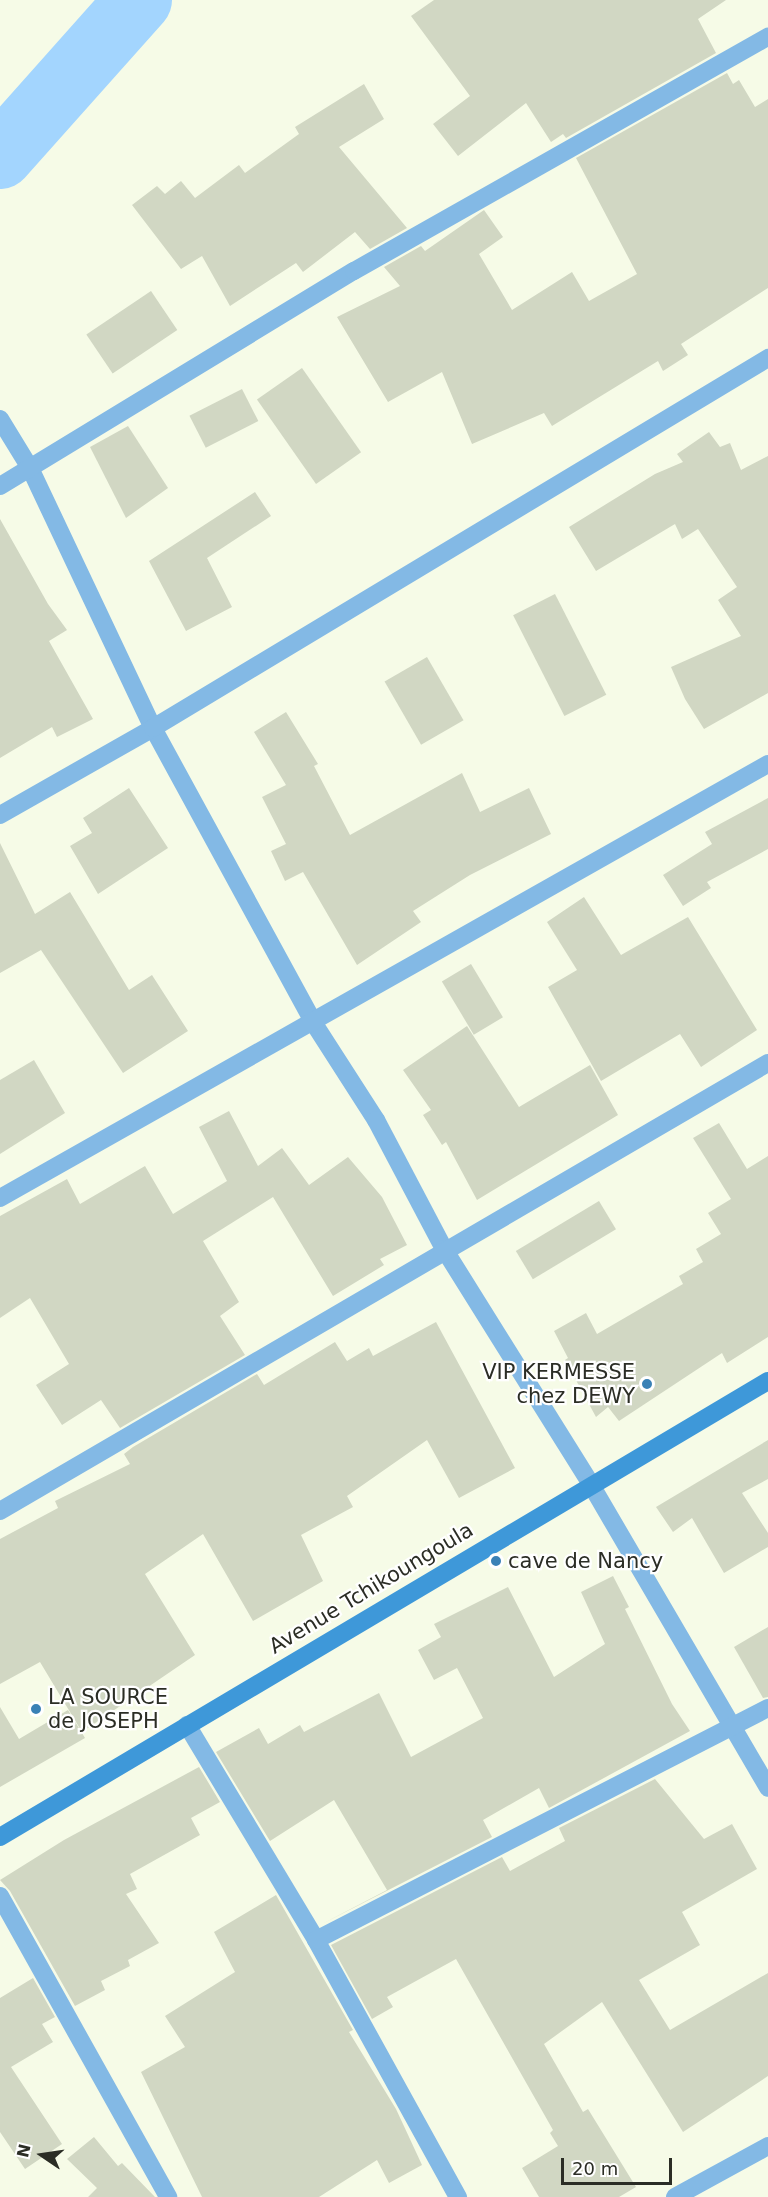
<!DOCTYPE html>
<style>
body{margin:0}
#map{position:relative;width:768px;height:2197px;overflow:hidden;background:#f6fbe7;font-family:"DejaVu Sans",sans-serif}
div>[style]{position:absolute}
.river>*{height:66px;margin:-33px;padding:0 33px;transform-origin:33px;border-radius:33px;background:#a3d5fe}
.building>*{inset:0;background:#d1d7c3;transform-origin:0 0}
.street>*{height:18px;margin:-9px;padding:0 9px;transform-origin:9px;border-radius:9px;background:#83b9e5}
.secondary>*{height:18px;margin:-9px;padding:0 9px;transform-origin:9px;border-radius:9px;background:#3e98d9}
.dots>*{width:16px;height:16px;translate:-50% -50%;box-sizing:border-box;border:3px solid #fff;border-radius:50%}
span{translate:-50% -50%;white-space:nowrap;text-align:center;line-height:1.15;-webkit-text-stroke:4.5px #fff;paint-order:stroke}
.poi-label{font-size:21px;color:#2b2d25}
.right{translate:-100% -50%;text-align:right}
.left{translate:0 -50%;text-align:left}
.street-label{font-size:21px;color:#2b2d25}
.north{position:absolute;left:12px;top:2125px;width:60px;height:60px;-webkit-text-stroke:4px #fff;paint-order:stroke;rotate:283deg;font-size:16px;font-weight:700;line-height:24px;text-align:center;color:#2b2d25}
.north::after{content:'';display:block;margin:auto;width:21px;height:27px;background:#2b2d25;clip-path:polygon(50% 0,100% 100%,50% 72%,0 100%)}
.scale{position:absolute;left:561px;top:2158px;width:111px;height:27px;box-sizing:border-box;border:3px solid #2b2d25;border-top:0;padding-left:8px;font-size:18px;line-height:21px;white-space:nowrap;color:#2b2d25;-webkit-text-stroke:4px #fff;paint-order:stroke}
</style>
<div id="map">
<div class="river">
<i style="left:0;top:156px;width:209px;rotate:-48.3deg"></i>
</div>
<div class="building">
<i style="clip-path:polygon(434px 0,726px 0,698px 19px,716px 53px,566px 138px,563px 134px,551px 142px,526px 103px,458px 156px,433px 124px,470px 96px,411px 16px)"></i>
<i style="clip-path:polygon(727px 73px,733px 84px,739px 80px,755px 107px,768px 99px,768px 288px,681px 344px,688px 355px,663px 371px,658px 361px,552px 426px,544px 413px,472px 444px,442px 372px,388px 402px,337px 317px,400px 286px,384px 267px,421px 246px,425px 251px,484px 210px,503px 237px,479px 254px,512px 310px,572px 272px,589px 301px,637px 274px,576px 158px)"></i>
<i style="clip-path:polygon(364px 84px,384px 119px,339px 147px,407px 228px,370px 249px,355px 232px,303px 272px,296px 263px,230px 306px,202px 256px,181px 269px,132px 205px,157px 186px,165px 194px,181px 181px,195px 198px,239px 165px,245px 173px,299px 134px,295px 127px)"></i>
<i style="left:151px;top:291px;width:47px;height:78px;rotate:56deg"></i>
<i style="left:302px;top:368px;width:103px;height:55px;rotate:55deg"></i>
<i style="left:242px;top:389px;width:36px;height:59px;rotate:63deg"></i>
<i style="clip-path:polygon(128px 426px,168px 488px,126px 518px,90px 447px)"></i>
<i style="clip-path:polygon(709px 432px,720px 447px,730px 443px,741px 470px,768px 456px,768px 693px,704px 729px,685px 699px,671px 667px,741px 636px,718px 600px,737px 587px,698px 529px,682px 539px,675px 524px,596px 571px,569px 527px,655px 474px,683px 462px,677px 454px)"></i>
<i style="clip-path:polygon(255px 492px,271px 516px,207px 558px,232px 607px,186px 631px,149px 561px)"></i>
<i style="clip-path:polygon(0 519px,48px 604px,67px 630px,49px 641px,93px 719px,57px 737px,52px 727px,0 758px)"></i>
<i style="left:555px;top:594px;width:113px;height:47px;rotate:63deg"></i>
<i style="left:427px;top:657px;width:73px;height:49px;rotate:60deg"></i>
<i style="clip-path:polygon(286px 712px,318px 764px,314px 766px,350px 835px,462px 773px,480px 812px,529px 788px,551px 834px,470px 875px,413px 911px,421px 922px,357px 965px,303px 872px,285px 881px,271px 851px,286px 844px,262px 797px,286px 785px,254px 732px)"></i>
<i style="clip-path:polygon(129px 788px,168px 848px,98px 894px,70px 846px,92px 833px,83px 818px)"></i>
<i style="clip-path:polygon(768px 798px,768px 849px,707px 882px,711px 888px,683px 906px,663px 875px,712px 844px,705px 832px)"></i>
<i style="clip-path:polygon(0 843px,35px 914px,70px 892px,129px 990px,152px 975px,188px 1031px,123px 1073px,41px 950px,0 973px)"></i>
<i style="clip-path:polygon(584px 897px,621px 955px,688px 917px,757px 1030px,701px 1067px,680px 1034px,601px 1081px,548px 987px,577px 970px,547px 922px)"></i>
<i style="left:471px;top:964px;width:62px;height:34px;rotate:59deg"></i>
<i style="clip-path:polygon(467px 1026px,519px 1107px,590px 1065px,618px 1115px,477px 1200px,446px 1142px,442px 1145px,423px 1115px,431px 1110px,403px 1070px)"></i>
<i style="clip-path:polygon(34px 1060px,65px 1113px,0 1154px,0 1080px)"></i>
<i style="clip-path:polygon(229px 1111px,258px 1166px,282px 1148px,309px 1185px,348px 1157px,382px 1197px,407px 1245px,380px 1259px,384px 1265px,333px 1296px,273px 1197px,203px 1241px,239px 1302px,220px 1316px,245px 1355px,120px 1428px,101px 1400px,62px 1425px,36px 1385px,69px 1364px,30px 1298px,0 1318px,0 1216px,67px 1179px,80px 1204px,145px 1166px,173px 1214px,227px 1181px,199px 1127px)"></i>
<i style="clip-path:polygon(719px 1123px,747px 1169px,768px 1156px,768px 1337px,727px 1363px,722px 1353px,619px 1421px,608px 1407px,596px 1417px,565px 1360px,568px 1358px,554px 1331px,586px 1313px,597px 1334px,683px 1284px,679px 1276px,703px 1262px,696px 1249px,721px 1234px,708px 1213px,731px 1199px,693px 1138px)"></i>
<i style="left:599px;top:1201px;width:33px;height:97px;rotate:59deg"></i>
<i style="clip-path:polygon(436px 1322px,515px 1468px,459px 1498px,427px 1440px,347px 1496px,353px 1507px,301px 1535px,323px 1581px,253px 1621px,203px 1534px,145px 1574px,195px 1655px,82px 1732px,40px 1662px,0 1684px,0 1539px,58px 1508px,55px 1501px,130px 1464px,124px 1454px,133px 1447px,257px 1374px,264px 1385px,335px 1342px,347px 1361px,369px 1348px,373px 1356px)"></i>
<i style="clip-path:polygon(768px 1440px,768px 1479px,742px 1493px,768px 1533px,768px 1547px,724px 1573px,692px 1518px,673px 1532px,656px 1507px)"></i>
<i style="clip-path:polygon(613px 1576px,629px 1607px,625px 1609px,672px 1704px,690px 1731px,549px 1808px,539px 1788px,483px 1820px,492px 1837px,320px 1925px,387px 1890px,334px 1800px,270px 1841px,216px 1752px,259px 1728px,268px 1744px,300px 1725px,304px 1732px,379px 1693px,411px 1757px,483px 1718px,457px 1668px,434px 1680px,418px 1650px,441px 1637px,434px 1624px,508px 1587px,554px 1677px,605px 1644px,581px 1592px)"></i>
<i style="clip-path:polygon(768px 1627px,768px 1697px,763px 1698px,734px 1647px)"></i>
<i style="clip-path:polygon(0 1707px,19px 1739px,68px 1710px,85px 1738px,0 1787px)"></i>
<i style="clip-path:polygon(199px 1767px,220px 1802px,191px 1818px,200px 1835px,130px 1874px,137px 1889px,126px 1894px,159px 1943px,128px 1960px,130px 1966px,101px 1981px,105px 1990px,75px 2006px,10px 1891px,0 1880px,64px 1840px)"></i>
<i style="clip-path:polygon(655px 1779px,704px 1839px,732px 1824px,757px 1869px,682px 1912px,700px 1945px,639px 1980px,670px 2030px,768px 1973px,768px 2076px,683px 2132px,602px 2002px,544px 2044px,583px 2112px,588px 2109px,636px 2187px,619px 2197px,539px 2197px,522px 2168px,558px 2146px,550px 2133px,553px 2130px,456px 1959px,387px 1997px,393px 2007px,372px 2019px,331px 1945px,502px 1857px,510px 1871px,565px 1841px,559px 1828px)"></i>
<i style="clip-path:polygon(276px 1895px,353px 2030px,349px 2032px,396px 2109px,422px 2165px,389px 2183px,377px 2160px,319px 2197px,202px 2197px,141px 2072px,185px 2047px,165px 2016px,235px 1972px,214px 1932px)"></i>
<i style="clip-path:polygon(33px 1978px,55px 2017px,42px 2024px,53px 2042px,11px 2067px,62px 2144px,25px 2169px,0 2132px,0 1998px)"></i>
<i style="clip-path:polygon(94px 2137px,118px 2166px,122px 2163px,155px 2197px,88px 2197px,97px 2188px,67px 2159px)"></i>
</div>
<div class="street">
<i style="left:0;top:419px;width:57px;rotate:58.5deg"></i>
<i style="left:30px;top:468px;width:288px;rotate:64.7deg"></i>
<i style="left:153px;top:728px;width:335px;rotate:61.4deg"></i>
<i style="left:313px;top:1022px;width:117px;rotate:57.3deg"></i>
<i style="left:376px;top:1120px;width:146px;rotate:62.2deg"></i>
<i style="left:444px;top:1249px;width:276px;rotate:58deg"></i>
<i style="left:590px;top:1483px;width:353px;rotate:59.7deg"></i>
<i style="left:0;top:486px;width:414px;rotate:-31.3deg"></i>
<i style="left:354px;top:271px;width:476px;rotate:-29.5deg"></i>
<i style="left:0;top:815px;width:176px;rotate:-29.6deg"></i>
<i style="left:153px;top:728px;width:718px;rotate:-31.03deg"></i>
<i style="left:0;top:1198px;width:882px;rotate:-29.47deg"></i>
<i style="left:0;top:1511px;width:889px;rotate:-30.26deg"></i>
<i style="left:187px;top:1725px;width:251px;rotate:59deg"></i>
<i style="left:316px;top:1940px;width:294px;rotate:61.1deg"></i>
<i style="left:0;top:1896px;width:345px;rotate:60.8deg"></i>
<i style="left:316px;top:1940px;width:508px;rotate:-27.17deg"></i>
<i style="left:675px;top:2197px;width:106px;rotate:-28.7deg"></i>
</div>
<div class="secondary">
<i style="left:0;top:1837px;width:893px;rotate:-30.7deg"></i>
</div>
<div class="dots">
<i style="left:647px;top:1384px;background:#3a81b6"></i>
<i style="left:496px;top:1561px;background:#3a81b6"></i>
<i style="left:36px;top:1709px;background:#3a81b6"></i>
</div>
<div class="poi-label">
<span class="right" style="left:635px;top:1384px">VIP KERMESSE<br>chez DEWY</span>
<span class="left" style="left:508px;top:1561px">cave de Nancy</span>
<span class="left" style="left:48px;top:1709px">LA SOURCE<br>de JOSEPH</span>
</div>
<div class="street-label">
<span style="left:371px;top:1588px;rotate:-31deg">Avenue Tchikoungoula</span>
</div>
<div class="north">N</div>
<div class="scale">20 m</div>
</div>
